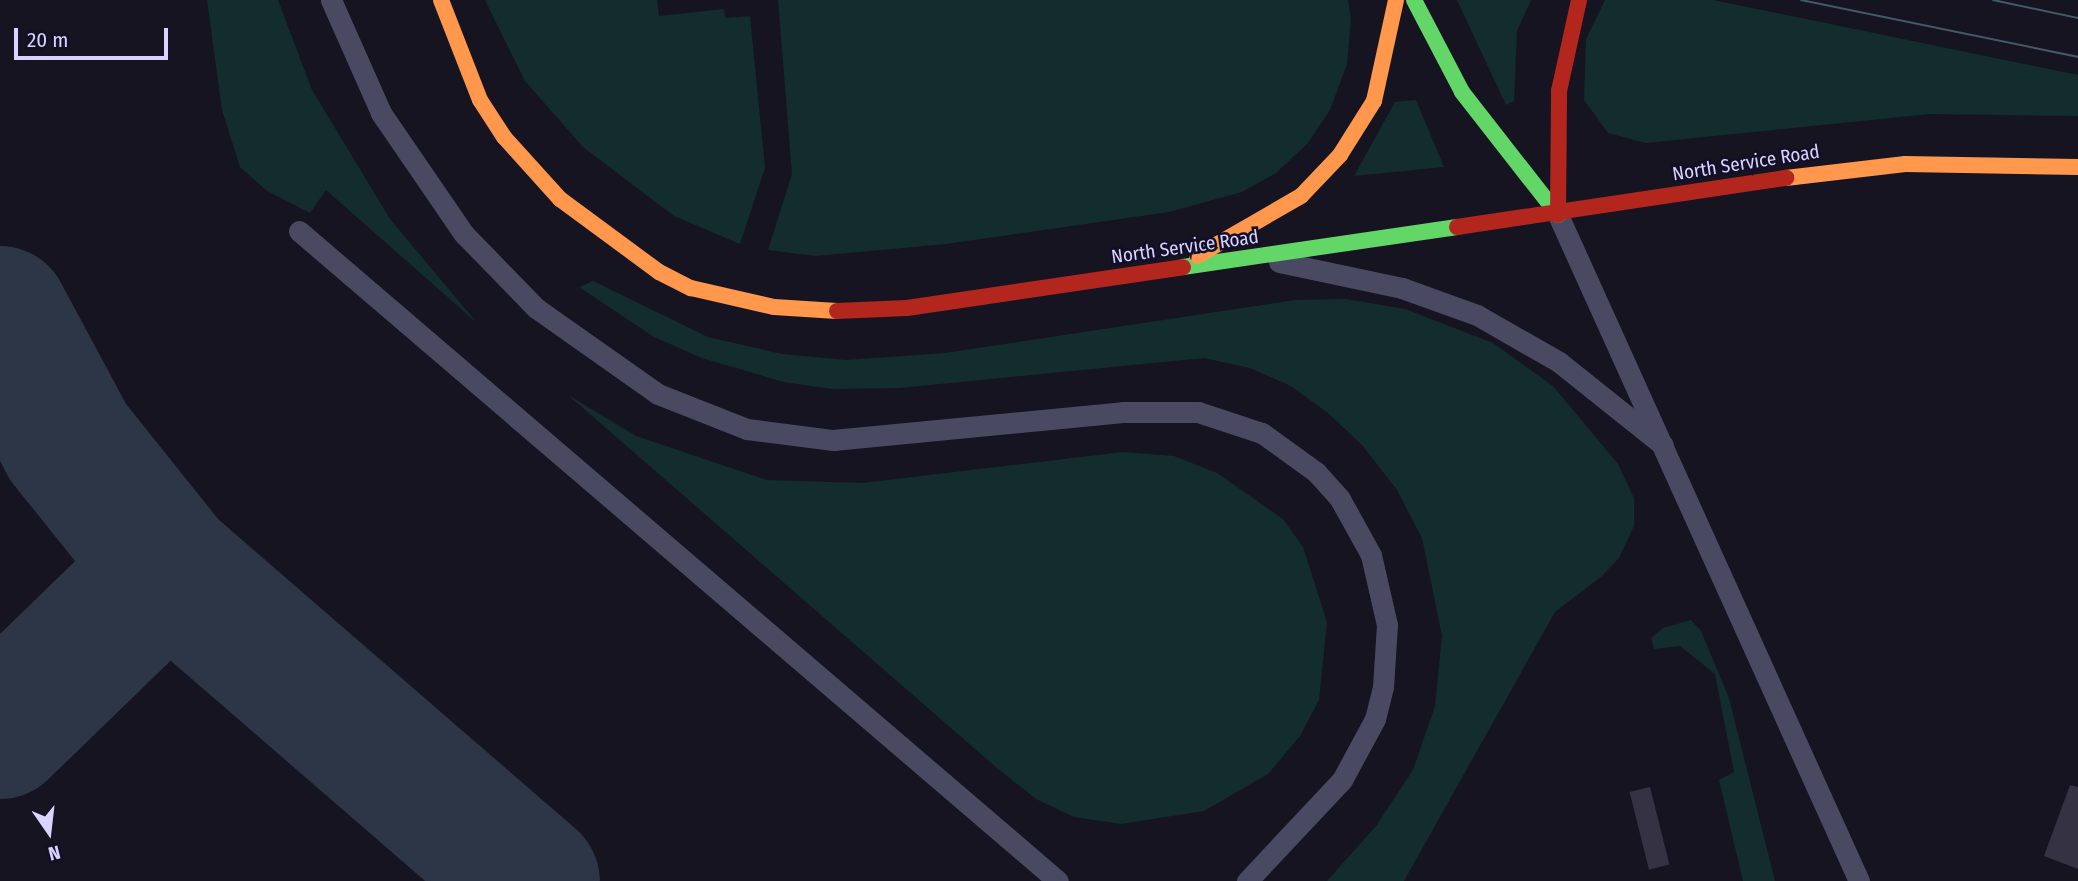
<!DOCTYPE html>
<style>
body{margin:0}
#map{position:relative;width:2078px;height:881px;overflow:hidden;background:#161421;font-family:"Fira Sans Condensed",sans-serif}
div>[style]{position:absolute}
.green>*{inset:0;background:#132c2d}
.taxiway>*{height:138px;margin:-69px;padding:0 69px;transform-origin:69px;border-radius:69px;background:#2c3646}
.building>*{inset:0;background:#343243;transform-origin:0 0}
.lane>*{height:21px;margin:-10.5px;padding:0 10.5px;transform-origin:10.5px;border-radius:10.5px;background:#4a4962}
.fast>*{height:16px;margin:-8px;padding:0 8px;transform-origin:8px;border-radius:8px;background:#63d668}
.slow>*{height:16px;margin:-8px;padding:0 8px;transform-origin:8px;border-radius:8px;background:#ff974d}
.jam>*{height:16px;margin:-8px;padding:0 8px;transform-origin:8px;border-radius:8px;background:#b3261e}
.tram>*{height:2px;margin:-1px;padding:0 1px;transform-origin:1px;border-radius:1px;background:#43596b}
span{translate:-50% -50%;white-space:nowrap;text-align:center;line-height:1.15;-webkit-text-stroke:5px #130f26;paint-order:stroke}
.street-label{font-size:19px;color:#d9d4ff}
.north{position:absolute;left:14px;top:797px;width:70px;height:70px;-webkit-text-stroke:5px #130f26;paint-order:stroke;rotate:166deg;font-size:19px;font-weight:700;line-height:28px;text-align:center;color:#d9d4ff}
.north::after{content:'';display:block;margin:auto;width:24px;height:32px;background:#d9d4ff;clip-path:polygon(50% 0,100% 100%,50% 72%,0 100%)}
.scale{position:absolute;left:14px;top:28px;width:154px;height:32px;box-sizing:border-box;border:4px solid #d9d4ff;border-top:0;padding-left:9px;font-size:21px;line-height:24px;white-space:nowrap;color:#d9d4ff;-webkit-text-stroke:5px #130f26;paint-order:stroke}
</style>
<div id="map">
<div class="green">
<i style="clip-path:polygon(207px 0,278px 0,312px 90px,390px 219px,477px 323px,326px 190px,310px 213px,267px 191px,240px 167px,222px 110px)"></i>
<i style="clip-path:polygon(485px 0,657px 0,659px 16px,724px 9px,725px 18px,750px 16px,765px 168px,740px 244px,674px 216px,583px 147px,525px 81px)"></i>
<i style="clip-path:polygon(778px 0,1348px 0,1351px 20px,1347px 64px,1330px 110px,1308px 143px,1276px 173px,1242px 192px,1169px 212px,946px 244px,815px 256px,768px 250px,792px 174px)"></i>
<i style="clip-path:polygon(1457px 0,1531px 0,1517px 31px,1514px 101px,1506px 105px)"></i>
<i style="clip-path:polygon(1605px 0,1713px 0,2078px 75px,2078px 116px,1930px 114px,1646px 143px,1608px 133px,1584px 100px,1586px 39px)"></i>
<i style="clip-path:polygon(1416px 100px,1444px 167px,1354px 176px,1395px 102px)"></i>
<i style="clip-path:polygon(593px 281px,708px 337px,782px 354px,846px 360px,945px 353px,1295px 300px,1346px 299px,1405px 309px,1493px 343px,1553px 386px,1618px 464px,1634px 498px,1634px 526px,1619px 558px,1602px 576px,1555px 612px,1404px 881px,1327px 881px,1376px 826px,1413px 770px,1435px 706px,1442px 636px,1422px 538px,1397px 490px,1362px 445px,1328px 413px,1291px 386px,1250px 368px,1204px 358px,900px 388px,833px 389px,783px 382px,702px 358px,654px 337px,579px 287px)"></i>
<i style="clip-path:polygon(568px 395px,636px 436px,767px 480px,862px 483px,1123px 452px,1174px 456px,1217px 473px,1283px 519px,1303px 547px,1327px 622px,1319px 700px,1300px 736px,1268px 774px,1204px 811px,1121px 824px,1074px 817px,1036px 799px,997px 768px)"></i>
<i style="clip-path:polygon(1691px 620px,1701px 631px,1729px 698px,1775px 881px,1743px 881px,1719px 780px,1734px 772px,1715px 674px,1680px 646px,1654px 649px,1651px 638px,1663px 628px)"></i>
</div>
<div class="taxiway">
<i style="left:0;top:315px;width:144px;rotate:61.8deg"></i>
<i style="left:68px;top:442px;width:160px;rotate:51.3deg"></i>
<i style="left:168px;top:567px;width:480px;rotate:40.9deg"></i>
<i style="left:0;top:730px;width:234px;rotate:-44.1deg"></i>
</div>
<div class="building">
<i style="clip-path:polygon(2070px 785px,2078px 787px,2078px 869px,2044px 856px)"></i>
<i style="left:1650px;top:787px;width:80px;height:21px;rotate:76deg"></i>
</div>
<div class="lane">
<i style="left:331px;top:0;width:124px;rotate:66.1deg"></i>
<i style="left:381px;top:113px;width:147px;rotate:55.6deg"></i>
<i style="left:464px;top:234px;width:103px;rotate:45.8deg"></i>
<i style="left:536px;top:308px;width:149px;rotate:35.2deg"></i>
<i style="left:658px;top:394px;width:96px;rotate:21.5deg"></i>
<i style="left:747px;top:429px;width:87px;rotate:7.3deg"></i>
<i style="left:833px;top:440px;width:291px;rotate:-5.5deg"></i>
<i style="left:1123px;top:412px;width:75px"></i>
<i style="left:1198px;top:412px;width:67px;rotate:18.2deg"></i>
<i style="left:1262px;top:433px;width:67px;rotate:35.8deg"></i>
<i style="left:1316px;top:472px;width:36px;rotate:48deg"></i>
<i style="left:1340px;top:499px;width:64px;rotate:61deg"></i>
<i style="left:1371px;top:555px;width:72px;rotate:77.1deg"></i>
<i style="left:1387px;top:625px;width:62px;rotate:93.7deg"></i>
<i style="left:1383px;top:687px;width:33px;rotate:104deg"></i>
<i style="left:1375px;top:719px;width:69px;rotate:118.4deg"></i>
<i style="left:1342px;top:780px;width:139px;rotate:133.2deg"></i>
<i style="left:1558px;top:215px;width:731px;rotate:65.68deg"></i>
<i style="left:299px;top:231px;width:999px;rotate:40.58deg"></i>
<i style="left:1279px;top:262px;width:126px;rotate:11.9deg"></i>
<i style="left:1402px;top:288px;width:80px;rotate:19.8deg"></i>
<i style="left:1477px;top:315px;width:95px;rotate:29.8deg"></i>
<i style="left:1559px;top:362px;width:133px;rotate:38.6deg"></i>
</div>
<div class="fast">
<i style="left:1414px;top:0;width:104px;rotate:62.4deg"></i>
<i style="left:1462px;top:92px;width:156px;rotate:52deg"></i>
<i style="left:1183px;top:267px;width:277px;rotate:-8.3deg"></i>
</div>
<div class="slow">
<i style="left:441px;top:0;width:107px;rotate:68.7deg"></i>
<i style="left:480px;top:100px;width:44px;rotate:57deg"></i>
<i style="left:504px;top:137px;width:84px;rotate:47.9deg"></i>
<i style="left:560px;top:199px;width:123px;rotate:36.4deg"></i>
<i style="left:659px;top:272px;width:36px;rotate:27deg"></i>
<i style="left:691px;top:288px;width:85px;rotate:12.9deg"></i>
<i style="left:774px;top:307px;width:63px;rotate:3.6deg"></i>
<i style="left:1786px;top:178px;width:120px;rotate:-6.7deg"></i>
<i style="left:1905px;top:164px;width:173px;rotate:1deg"></i>
<i style="left:1197px;top:256px;width:120px;rotate:-30deg"></i>
<i style="left:1301px;top:196px;width:57px;rotate:-46.4deg"></i>
<i style="left:1340px;top:155px;width:64px;rotate:-57.8deg"></i>
<i style="left:1374px;top:101px;width:103px;rotate:-77.7deg"></i>
</div>
<div class="jam">
<i style="left:1558px;top:215px;width:124px;rotate:-89.5deg"></i>
<i style="left:1559px;top:91px;width:93px;rotate:-77.6deg"></i>
<i style="left:1457px;top:227px;width:333px;rotate:-8.5deg"></i>
<i style="left:837px;top:311px;width:70px;rotate:-2.5deg"></i>
<i style="left:907px;top:308px;width:279px;rotate:-8.4deg"></i>
</div>
<div class="tram">
<i style="left:1801px;top:0;width:283px;rotate:11.6deg"></i>
<i style="left:1993px;top:0;width:87px;rotate:12deg"></i>
</div>
<div class="street-label">
<span style="left:1746px;top:163px;rotate:-9deg">North Service Road</span>
<span style="left:1185px;top:247px;rotate:-8deg">North Service Road</span>
</div>
<div class="north">N</div>
<div class="scale">20 m</div>
</div>
